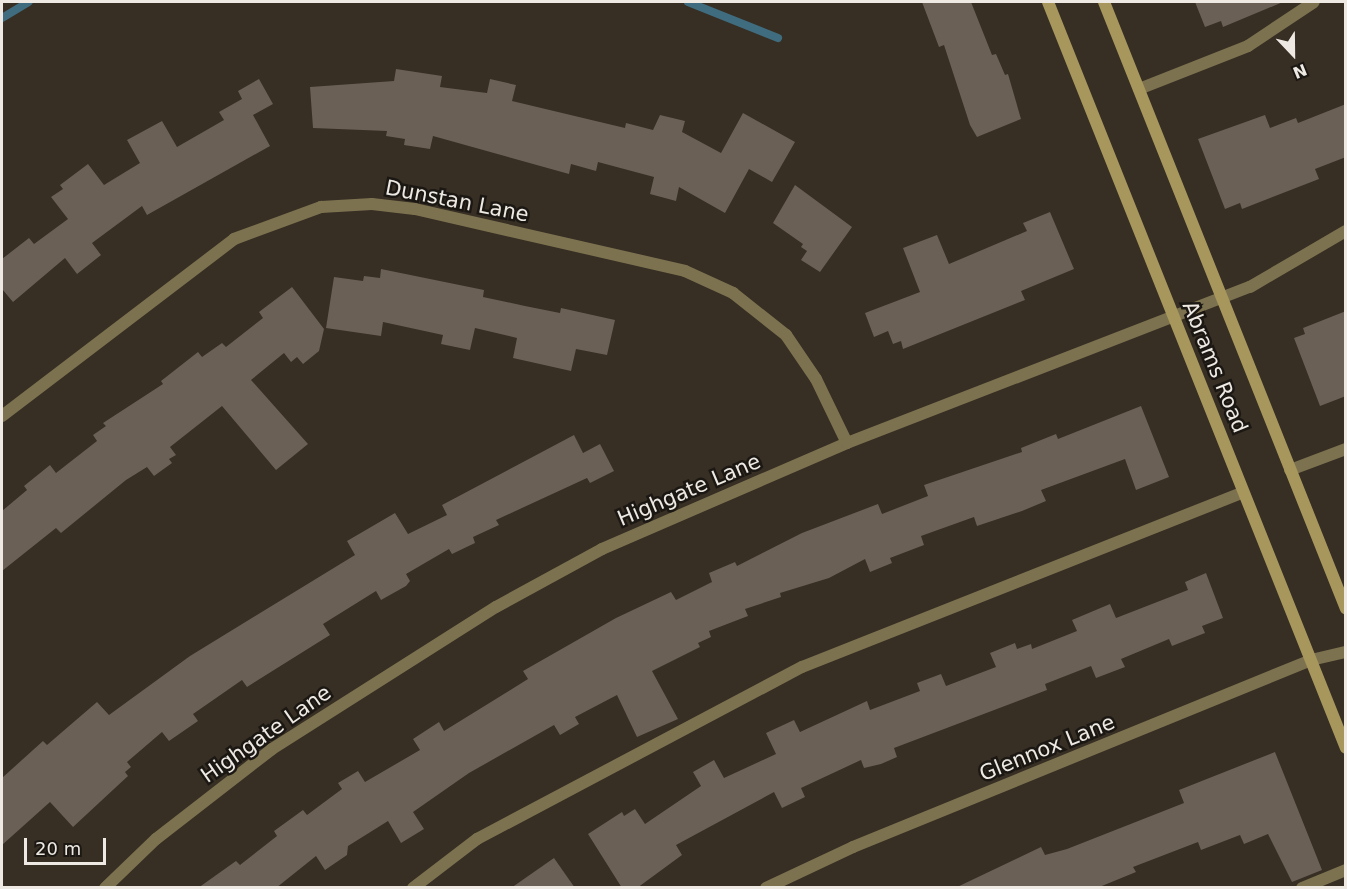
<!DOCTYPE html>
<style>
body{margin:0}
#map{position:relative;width:1347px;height:889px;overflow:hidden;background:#372e24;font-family:"DejaVu Sans",sans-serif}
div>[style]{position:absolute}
.stream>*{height:8px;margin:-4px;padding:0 4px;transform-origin:4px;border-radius:4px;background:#3f6d7f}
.building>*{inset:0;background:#6a6055}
.lane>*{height:12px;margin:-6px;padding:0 6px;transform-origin:6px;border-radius:6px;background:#7c724f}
.street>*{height:12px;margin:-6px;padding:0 6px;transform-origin:6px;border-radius:6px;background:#7c724f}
.secondary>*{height:12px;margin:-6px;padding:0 6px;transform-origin:6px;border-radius:6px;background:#a7975d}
span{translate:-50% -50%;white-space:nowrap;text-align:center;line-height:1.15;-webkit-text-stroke:5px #1b1713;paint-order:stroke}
.street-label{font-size:21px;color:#eee9e2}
.frame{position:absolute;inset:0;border:3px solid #eee9e2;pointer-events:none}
.north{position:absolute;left:1263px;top:24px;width:60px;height:60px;-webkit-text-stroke:4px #1b1713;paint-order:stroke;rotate:158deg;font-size:16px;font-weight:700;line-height:24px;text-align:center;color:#eee9e2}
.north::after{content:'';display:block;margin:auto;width:21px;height:27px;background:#eee9e2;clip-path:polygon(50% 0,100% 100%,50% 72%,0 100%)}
.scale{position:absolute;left:24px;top:838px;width:82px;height:27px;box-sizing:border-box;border:3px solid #eee9e2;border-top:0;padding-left:8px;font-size:18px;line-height:21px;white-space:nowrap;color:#eee9e2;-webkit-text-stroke:4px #1b1713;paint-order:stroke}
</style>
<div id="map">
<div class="stream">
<i style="left:688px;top:2px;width:97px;rotate:21.8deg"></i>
<i style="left:2px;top:18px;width:31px;rotate:-31deg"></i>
</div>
<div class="building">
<i style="clip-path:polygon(922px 2px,971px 2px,992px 55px,996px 54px,1005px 75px,1008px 74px,1021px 119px,977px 137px,970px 125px,944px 45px,939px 47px)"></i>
<i style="clip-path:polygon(1195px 2px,1283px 2px,1223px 27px,1221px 21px,1205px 27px)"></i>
<i style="clip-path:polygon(396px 69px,442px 76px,440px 87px,487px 93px,490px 79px,516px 85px,512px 101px,625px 128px,626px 123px,653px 130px,660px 115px,685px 121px,682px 132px,721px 153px,743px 113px,795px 142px,772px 182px,749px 169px,725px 213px,679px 187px,676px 201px,650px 194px,654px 177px,598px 162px,596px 171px,571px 164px,569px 174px,433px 136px,430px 149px,404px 145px,405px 139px,386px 136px,387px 131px,313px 128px,310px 87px,394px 81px)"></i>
<i style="clip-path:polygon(259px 79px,273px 104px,253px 115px,270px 146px,147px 215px,142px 206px,92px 243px,101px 255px,77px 274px,65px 258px,13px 302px,2px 289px,2px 259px,29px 238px,34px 244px,68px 219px,51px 197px,63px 189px,60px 185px,88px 164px,104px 185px,140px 163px,127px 140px,162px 121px,177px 147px,224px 120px,219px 112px,242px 99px,238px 91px)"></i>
<i style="clip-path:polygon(1346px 104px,1346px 157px,1315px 169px,1319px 179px,1242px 209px,1240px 203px,1225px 209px,1198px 139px,1265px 115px,1270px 128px,1296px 118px,1298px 123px)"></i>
<i style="clip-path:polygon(795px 185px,852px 227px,820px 272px,801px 260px,807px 251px,801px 247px,803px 244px,773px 223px)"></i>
<i style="clip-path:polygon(1050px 212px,1074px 269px,1021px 291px,1025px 300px,903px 349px,901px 341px,893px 344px,888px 331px,874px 337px,865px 313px,920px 292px,903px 248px,937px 235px,949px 264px,1027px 231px,1023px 223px)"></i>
<i style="clip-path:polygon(381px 269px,484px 290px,483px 297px,525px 306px,560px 313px,561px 308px,615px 320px,607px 355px,576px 349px,571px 371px,513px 358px,517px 338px,475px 328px,470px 350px,441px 344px,443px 335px,383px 322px,381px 336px,326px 328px,334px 277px,363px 281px,364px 276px,380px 278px)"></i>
<i style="clip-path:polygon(292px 287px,324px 329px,319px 351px,303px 364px,297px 357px,291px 362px,284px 353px,251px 380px,308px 444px,276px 470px,222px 406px,170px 447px,176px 455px,169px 459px,172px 463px,154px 476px,147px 467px,126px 480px,61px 533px,56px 528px,2px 571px,2px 511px,27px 490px,24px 486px,50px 465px,56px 473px,97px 441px,93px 435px,106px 426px,103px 423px,163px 384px,161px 381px,198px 352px,202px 357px,222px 343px,226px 347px,263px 318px,259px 312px)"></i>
<i style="clip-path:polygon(1346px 311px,1346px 396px,1320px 406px,1294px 338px,1305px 334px,1303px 328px)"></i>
<i style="clip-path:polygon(1141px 406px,1169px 477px,1136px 490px,1125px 459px,1041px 490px,1046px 501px,1022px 511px,977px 526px,974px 517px,921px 536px,924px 545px,890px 558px,892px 563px,870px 572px,865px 559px,829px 578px,780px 593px,781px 597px,745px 609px,748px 616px,709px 631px,711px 637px,698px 643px,700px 647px,652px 671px,678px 719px,637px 737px,617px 695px,575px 717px,579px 724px,560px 735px,554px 725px,469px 773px,413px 812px,424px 829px,401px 843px,388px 821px,348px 846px,347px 855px,325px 870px,316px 856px,276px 888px,198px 888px,236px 861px,240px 865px,277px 836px,274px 831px,303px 810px,307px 815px,342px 789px,338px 783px,358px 771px,365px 782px,420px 750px,413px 739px,439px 722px,444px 731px,528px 679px,523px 671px,616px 618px,671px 592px,676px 600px,712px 582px,709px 573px,735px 562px,737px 566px,802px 533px,878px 504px,882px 514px,928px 496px,924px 485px,1022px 452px,1021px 448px,1056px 434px,1058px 439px)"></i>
<i style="clip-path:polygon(574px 435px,583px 453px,600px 444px,614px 471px,590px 483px,587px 478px,496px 520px,499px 525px,473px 537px,475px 543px,452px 554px,449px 549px,406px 574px,410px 581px,406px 586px,381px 600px,376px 591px,323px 624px,330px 635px,247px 687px,242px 680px,193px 714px,198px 721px,169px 741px,162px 732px,127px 762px,131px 767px,125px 772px,128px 776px,73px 827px,50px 802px,2px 845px,2px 778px,43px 741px,47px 745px,97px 702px,109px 715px,190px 656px,355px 555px,347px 541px,395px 513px,408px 534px,447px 515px,442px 505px)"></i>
<i style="clip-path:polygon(1206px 573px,1223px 618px,1202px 626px,1205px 633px,1172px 646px,1169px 639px,1121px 659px,1125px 667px,1096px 678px,1091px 666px,1045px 684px,1047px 690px,894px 748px,897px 757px,881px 764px,864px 768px,861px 760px,801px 788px,805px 797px,782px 808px,774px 792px,676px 845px,682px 855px,637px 888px,622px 888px,588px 834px,622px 812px,624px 816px,635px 809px,645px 824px,701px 786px,693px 772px,714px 760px,724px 778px,776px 754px,766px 733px,794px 720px,800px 732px,867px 701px,870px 710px,920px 691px,917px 683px,941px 674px,946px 686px,996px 667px,990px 653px,1015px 643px,1017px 649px,1031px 644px,1032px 649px,1077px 631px,1072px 620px,1110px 604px,1116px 618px,1188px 590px,1185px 582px)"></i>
<i style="clip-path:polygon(1275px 752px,1322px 870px,1292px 882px,1268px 834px,1244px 844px,1240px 835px,1201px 850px,1198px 842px,1133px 867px,1136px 872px,1097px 888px,955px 888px,1041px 847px,1045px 855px,1067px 849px,1184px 803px,1179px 790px)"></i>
<i style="clip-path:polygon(554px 858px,575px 888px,511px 888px)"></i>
</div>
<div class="lane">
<i style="left:1139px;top:89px;width:117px;rotate:-21.5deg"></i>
<i style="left:1248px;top:46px;width:79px;rotate:-33.7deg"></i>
<i style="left:1290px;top:470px;width:60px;rotate:-20.6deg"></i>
<i style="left:413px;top:888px;width:81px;rotate:-37.4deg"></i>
<i style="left:477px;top:839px;width:368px;rotate:-27.9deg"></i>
<i style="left:802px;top:667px;width:474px;rotate:-21.6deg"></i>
<i style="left:1302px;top:888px;width:48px;rotate:-22.2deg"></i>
</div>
<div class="street">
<i style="left:2px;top:416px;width:292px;rotate:-37.3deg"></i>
<i style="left:234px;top:239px;width:93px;rotate:-20.2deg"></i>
<i style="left:321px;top:207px;width:51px;rotate:-3.4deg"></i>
<i style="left:372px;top:204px;width:43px;rotate:6.6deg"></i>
<i style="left:415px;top:209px;width:277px;rotate:12.9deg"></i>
<i style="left:685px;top:271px;width:53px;rotate:24.6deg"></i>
<i style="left:733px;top:293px;width:68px;rotate:38.4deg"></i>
<i style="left:786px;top:335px;width:53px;rotate:55.7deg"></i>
<i style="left:816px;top:379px;width:71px;rotate:64.2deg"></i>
<i style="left:105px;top:888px;width:71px;rotate:-43.9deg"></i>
<i style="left:156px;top:839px;width:147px;rotate:-37.8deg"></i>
<i style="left:272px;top:749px;width:265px;rotate:-32.4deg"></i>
<i style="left:496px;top:607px;width:121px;rotate:-28.7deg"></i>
<i style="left:602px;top:549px;width:267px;rotate:-23.4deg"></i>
<i style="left:847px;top:443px;width:432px;rotate:-21.2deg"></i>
<i style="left:1250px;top:287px;width:111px;rotate:-30.3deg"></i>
<i style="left:766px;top:888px;width:96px;rotate:-25.2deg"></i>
<i style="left:853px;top:847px;width:495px;rotate:-22.2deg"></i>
<i style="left:1311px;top:660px;width:36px;rotate:-13deg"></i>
</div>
<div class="secondary">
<i style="left:1048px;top:2px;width:803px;rotate:68.23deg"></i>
<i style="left:1104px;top:2px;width:653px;rotate:68.26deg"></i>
</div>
<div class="street-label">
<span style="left:457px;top:201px;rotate:11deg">Dunstan Lane</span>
<span style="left:1215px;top:367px;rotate:68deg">Abrams Road</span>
<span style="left:689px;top:490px;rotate:-23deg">Highgate Lane</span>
<span style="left:266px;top:734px;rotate:-35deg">Highgate Lane</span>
<span style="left:1047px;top:748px;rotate:-22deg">Glennox Lane</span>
</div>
<div class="frame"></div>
<div class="north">N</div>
<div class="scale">20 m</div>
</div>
